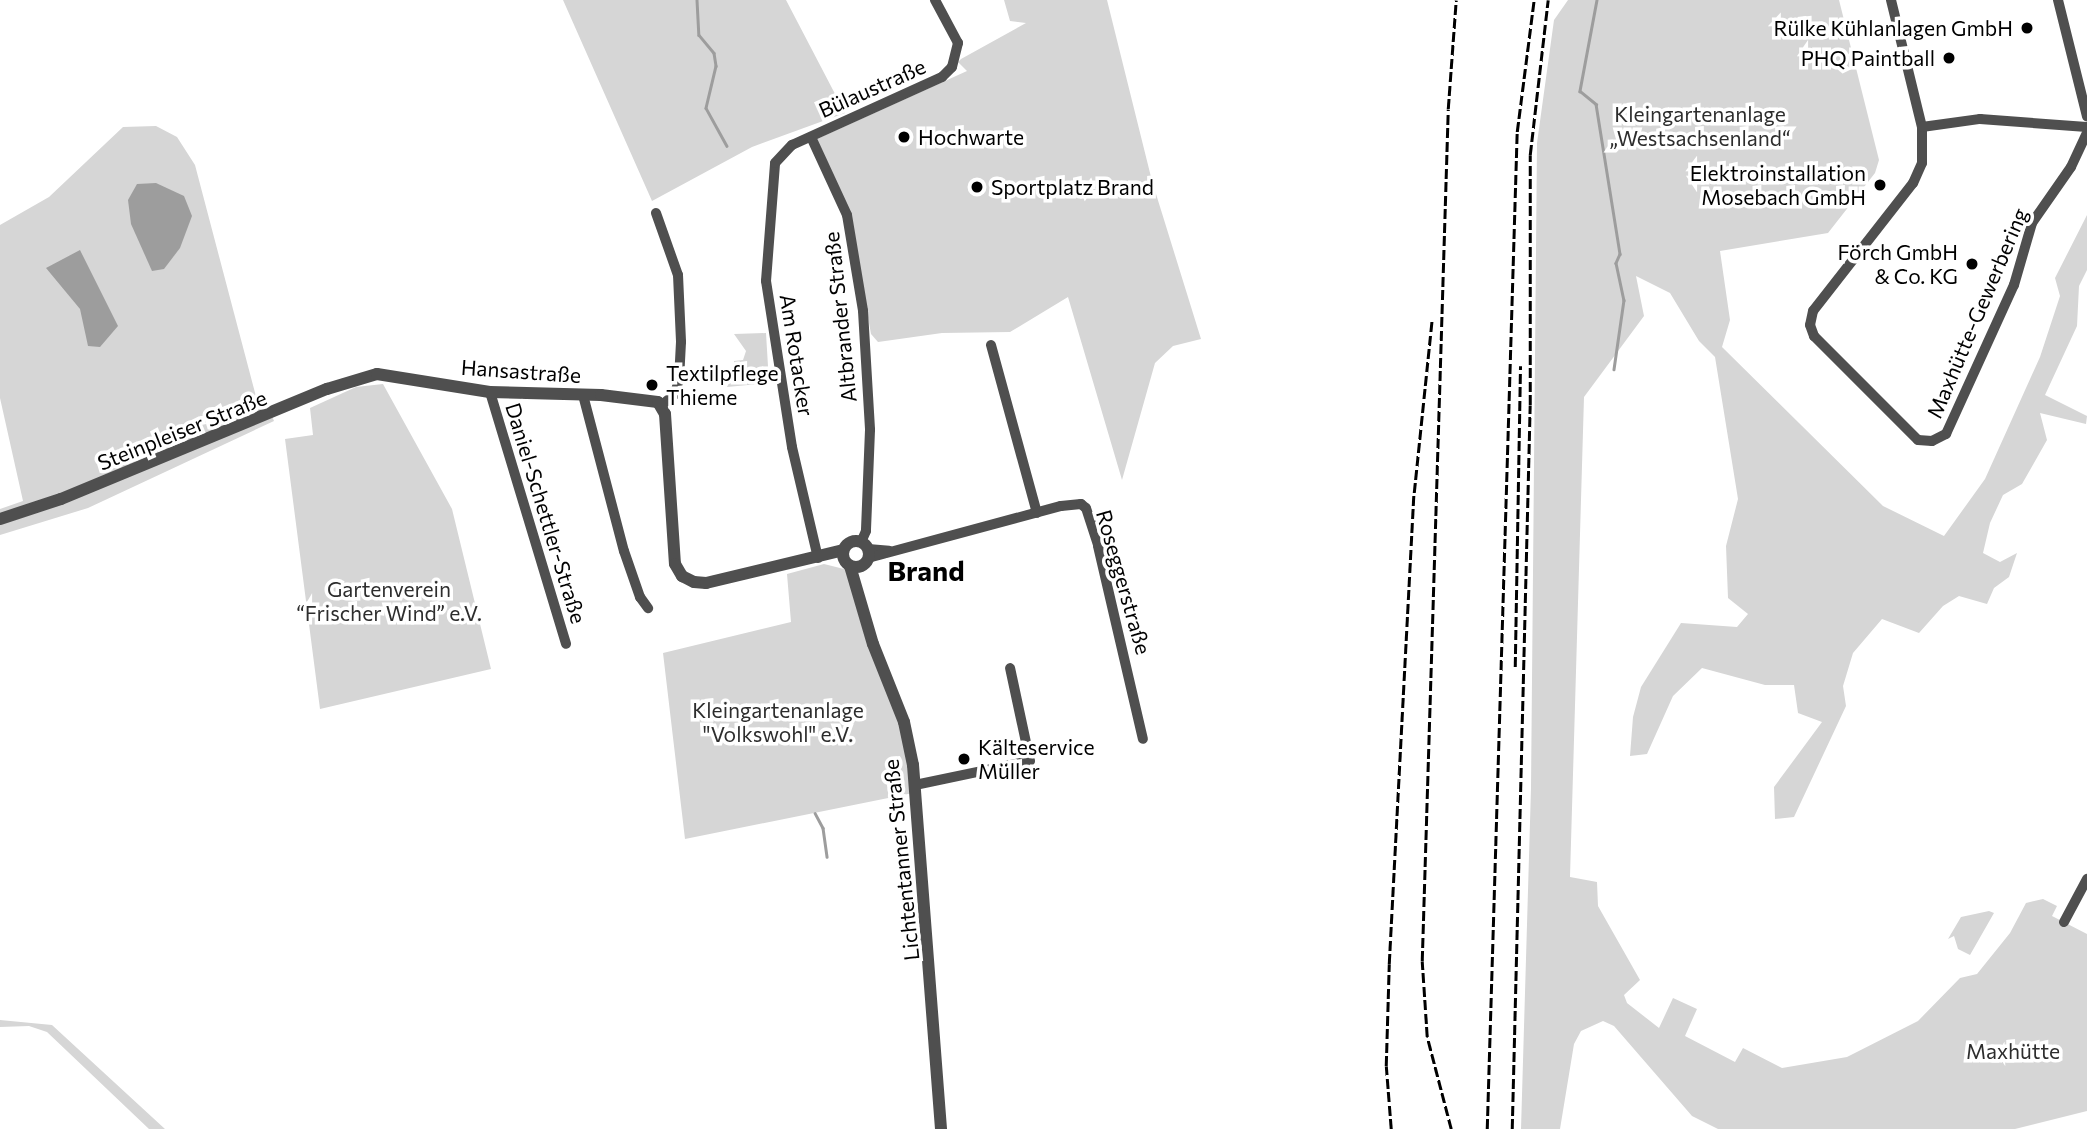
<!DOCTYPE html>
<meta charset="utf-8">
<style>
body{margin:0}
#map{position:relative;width:2087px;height:1129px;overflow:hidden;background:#fff;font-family:Commissioner,sans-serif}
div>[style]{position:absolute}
.green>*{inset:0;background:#d6d6d6}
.water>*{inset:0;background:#9d9d9d}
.stream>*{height:2.5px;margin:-1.25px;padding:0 1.25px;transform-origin:1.25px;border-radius:1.25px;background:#9d9d9d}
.minor>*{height:10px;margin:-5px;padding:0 5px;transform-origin:5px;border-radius:5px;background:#4f4f4f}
.tertiary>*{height:12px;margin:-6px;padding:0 6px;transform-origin:6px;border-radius:6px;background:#4f4f4f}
.tertiary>.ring{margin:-6px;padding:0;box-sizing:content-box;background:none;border:12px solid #4f4f4f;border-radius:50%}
.rail>*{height:2.5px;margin-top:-1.25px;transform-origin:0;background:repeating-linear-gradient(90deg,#000 0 10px,transparent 0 13.5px)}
.dots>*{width:19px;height:19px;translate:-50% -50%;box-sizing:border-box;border:4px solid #fff;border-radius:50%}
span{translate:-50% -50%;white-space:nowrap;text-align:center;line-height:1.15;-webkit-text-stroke:7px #fff;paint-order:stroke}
.poi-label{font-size:21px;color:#000}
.right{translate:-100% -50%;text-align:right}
.left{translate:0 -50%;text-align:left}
.street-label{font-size:21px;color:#000}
.park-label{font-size:21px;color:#2d2d2d}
.district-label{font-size:28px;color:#000;font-weight:700}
</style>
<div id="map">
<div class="green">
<i style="clip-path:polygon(563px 0,786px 0,845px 113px,752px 147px,652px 201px)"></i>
<i style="clip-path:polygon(1004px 0,1107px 0,1152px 181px,1201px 339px,1173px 346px,1155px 363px,1122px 480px,1068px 297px,1010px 332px,942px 333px,878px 342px,871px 334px,848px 207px,817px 139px,967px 71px,958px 62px,961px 59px,1026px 23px,1010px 21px)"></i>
<i style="clip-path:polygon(1568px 0,1839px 0,1879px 160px,1875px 173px,1828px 233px,1720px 251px,1730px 320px,1722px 347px,1883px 506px,1944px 536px,1985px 479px,2040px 357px,2060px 296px,2055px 278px,2087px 215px,2087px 270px,2079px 286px,2077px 326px,2045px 395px,2087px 416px,2086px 424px,2040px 413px,2047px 440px,2022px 484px,2003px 495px,1990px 523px,1983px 553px,2000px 562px,2017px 553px,2009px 577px,1994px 588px,1987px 604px,1959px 596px,1943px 606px,1919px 633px,1882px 619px,1853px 653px,1843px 686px,1846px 706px,1794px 817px,1775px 819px,1774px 787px,1822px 722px,1798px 713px,1794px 685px,1765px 685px,1702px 668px,1673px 696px,1647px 754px,1630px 756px,1633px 717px,1641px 687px,1681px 623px,1737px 627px,1748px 614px,1728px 598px,1726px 546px,1738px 499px,1715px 357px,1699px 341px,1670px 293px,1636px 276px,1644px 316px,1584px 397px,1570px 877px,1597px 882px,1598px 906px,1640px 980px,1624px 995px,1627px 1003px,1659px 1028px,1673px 998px,1697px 1009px,1685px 1036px,1735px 1062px,1743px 1048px,1782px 1068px,1847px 1057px,1918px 1021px,1960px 978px,1977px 974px,2010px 933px,2026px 903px,2043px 899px,2057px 906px,2052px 916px,2087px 934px,2087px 1111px,2015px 1129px,1718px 1129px,1692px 1116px,1614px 1026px,1603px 1021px,1581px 1031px,1574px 1044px,1560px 1129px,1521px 1129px,1531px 788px,1537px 143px,1554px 20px)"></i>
<i style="clip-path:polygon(156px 126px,177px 137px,195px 165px,259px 408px,268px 406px,274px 421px,88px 508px,0 535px,0 509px,23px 501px,0 398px,0 225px,49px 197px,123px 127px)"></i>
<i style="clip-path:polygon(766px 333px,769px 383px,727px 387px,735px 371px,734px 361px,743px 360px,746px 351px,734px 334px)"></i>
<i style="clip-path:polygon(383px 384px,452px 509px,491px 669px,320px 709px,285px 439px,313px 435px,310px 408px,356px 387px)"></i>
<i style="clip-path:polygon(824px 564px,848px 570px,902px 722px,913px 793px,685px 839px,663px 653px,791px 622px,787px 574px)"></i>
<i style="clip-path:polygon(1989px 911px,1994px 913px,1970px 955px,1958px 949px,1954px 936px,1948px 939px,1961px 917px)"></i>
<i style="clip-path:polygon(0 1020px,52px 1025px,165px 1129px,149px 1129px,47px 1032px,29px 1026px,0 1027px)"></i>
</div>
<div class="water">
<i style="clip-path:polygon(156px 183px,184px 196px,192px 216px,180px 248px,164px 269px,152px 271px,131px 224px,128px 200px,137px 184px)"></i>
<i style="clip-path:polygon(80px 250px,118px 326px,100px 347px,88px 346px,80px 309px,46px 268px)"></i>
</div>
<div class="stream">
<i style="left:697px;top:0;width:35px;rotate:87deg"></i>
<i style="left:699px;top:35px;width:23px;rotate:50deg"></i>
<i style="left:714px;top:53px;width:13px;rotate:81deg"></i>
<i style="left:716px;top:66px;width:43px;rotate:103.4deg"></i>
<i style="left:706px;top:108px;width:43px;rotate:61.1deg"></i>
<i style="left:1597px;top:0;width:93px;rotate:100.6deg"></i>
<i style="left:1580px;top:91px;width:21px;rotate:39deg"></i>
<i style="left:1596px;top:104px;width:152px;rotate:80.9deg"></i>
<i style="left:1620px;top:254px;width:10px;rotate:114deg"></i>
<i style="left:1616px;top:263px;width:38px;rotate:78deg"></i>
<i style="left:1624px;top:300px;width:70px;rotate:98.2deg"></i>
<i style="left:815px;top:813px;width:17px;rotate:62deg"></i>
<i style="left:823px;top:828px;width:29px;rotate:82deg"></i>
</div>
<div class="minor">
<i style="left:1891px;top:0;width:131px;rotate:76.3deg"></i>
<i style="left:1922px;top:127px;width:36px;rotate:90deg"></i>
<i style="left:1922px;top:163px;width:22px;rotate:114deg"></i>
<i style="left:1913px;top:183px;width:162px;rotate:128deg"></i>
<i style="left:1813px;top:311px;width:14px;rotate:102deg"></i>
<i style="left:1810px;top:325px;width:12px;rotate:70deg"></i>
<i style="left:1814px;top:336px;width:147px;rotate:45deg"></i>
<i style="left:1918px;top:440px;width:14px;rotate:4deg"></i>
<i style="left:1932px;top:441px;width:16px;rotate:-27deg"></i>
<i style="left:1946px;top:434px;width:164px;rotate:-65.5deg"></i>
<i style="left:2014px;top:285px;width:65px;rotate:-73.8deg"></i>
<i style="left:2032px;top:223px;width:68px;rotate:-55.1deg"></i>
<i style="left:2071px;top:167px;width:38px;rotate:-65deg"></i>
<i style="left:2058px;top:0;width:120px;rotate:76deg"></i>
<i style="left:1922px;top:127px;width:59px;rotate:-7.9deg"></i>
<i style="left:1980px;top:119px;width:107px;rotate:4.3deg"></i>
<i style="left:811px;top:137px;width:86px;rotate:65.2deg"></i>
<i style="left:847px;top:215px;width:97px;rotate:80.5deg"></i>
<i style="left:863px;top:311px;width:119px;rotate:86.6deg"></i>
<i style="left:870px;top:430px;width:101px;rotate:92.3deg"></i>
<i style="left:866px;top:531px;width:12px;rotate:114deg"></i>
<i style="left:656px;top:213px;width:66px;rotate:70.5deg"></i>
<i style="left:678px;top:275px;width:67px;rotate:87.4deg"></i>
<i style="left:681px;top:342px;width:37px;rotate:93deg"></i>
<i style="left:679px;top:379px;width:16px;rotate:105deg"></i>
<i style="left:675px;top:394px;width:17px;rotate:140deg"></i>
<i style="left:991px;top:345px;width:174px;rotate:74.7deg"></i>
<i style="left:490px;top:392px;width:263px;rotate:73.2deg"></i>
<i style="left:583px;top:395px;width:161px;rotate:75.3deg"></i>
<i style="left:624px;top:551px;width:49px;rotate:70.8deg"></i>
<i style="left:640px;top:597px;width:14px;rotate:54deg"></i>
<i style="left:868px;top:549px;width:21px;rotate:5deg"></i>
<i style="left:818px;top:558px;width:114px;rotate:-103.2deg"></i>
<i style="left:792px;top:447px;width:168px;rotate:-98.9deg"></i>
<i style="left:766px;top:281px;width:118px;rotate:-85.6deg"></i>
<i style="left:775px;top:163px;width:25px;rotate:-47deg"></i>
<i style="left:792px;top:145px;width:165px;rotate:-24.4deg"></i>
<i style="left:942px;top:77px;width:14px;rotate:-45deg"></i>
<i style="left:952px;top:67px;width:25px;rotate:-76deg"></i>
<i style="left:958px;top:43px;width:49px;rotate:-118.1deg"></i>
<i style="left:868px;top:558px;width:200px;rotate:-15.1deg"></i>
<i style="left:1061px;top:506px;width:20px;rotate:-6deg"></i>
<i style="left:1081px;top:504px;width:6px;rotate:39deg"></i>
<i style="left:1086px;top:508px;width:40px;rotate:72deg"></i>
<i style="left:1098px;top:546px;width:198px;rotate:76.9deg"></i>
<i style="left:915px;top:785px;width:117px;rotate:-11.8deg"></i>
<i style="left:1030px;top:761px;width:95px;rotate:-102.1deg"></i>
<i style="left:2064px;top:922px;width:49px;rotate:-61.9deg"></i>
</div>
<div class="tertiary">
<i style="left:0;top:519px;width:64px;rotate:-18.2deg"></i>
<i style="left:61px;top:499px;width:288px;rotate:-22.5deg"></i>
<i style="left:327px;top:389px;width:52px;rotate:-16.7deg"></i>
<i style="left:377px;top:374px;width:114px;rotate:9.1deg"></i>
<i style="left:490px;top:392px;width:111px;rotate:1.5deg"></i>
<i style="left:601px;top:395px;width:57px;rotate:7deg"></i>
<i style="left:658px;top:402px;width:14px;rotate:60deg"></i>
<i style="left:665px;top:414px;width:150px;rotate:86.2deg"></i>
<i style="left:675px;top:564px;width:14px;rotate:60deg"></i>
<i style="left:682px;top:576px;width:13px;rotate:27deg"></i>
<i style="left:694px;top:582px;width:12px;rotate:5deg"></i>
<i style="left:706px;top:583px;width:141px;rotate:-13.5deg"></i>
<i class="ring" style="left:843px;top:541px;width:14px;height:14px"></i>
<i style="left:850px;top:566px;width:81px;rotate:73.6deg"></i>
<i style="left:873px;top:644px;width:84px;rotate:68.3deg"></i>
<i style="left:904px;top:722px;width:44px;rotate:78.2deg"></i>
<i style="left:913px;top:765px;width:365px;rotate:85.6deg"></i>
</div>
<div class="rail">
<i style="left:1515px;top:667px;width:301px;rotate:-89deg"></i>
<i style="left:1391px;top:1129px;width:63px;rotate:-94.5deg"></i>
<i style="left:1386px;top:1066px;width:102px;rotate:-88.3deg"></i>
<i style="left:1389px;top:964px;width:472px;rotate:-87deg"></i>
<i style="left:1414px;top:493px;width:175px;rotate:-84.1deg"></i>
<i style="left:1451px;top:1129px;width:95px;rotate:-104.6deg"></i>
<i style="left:1427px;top:1037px;width:76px;rotate:-93.8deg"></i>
<i style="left:1422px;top:961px;width:852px;rotate:-88.25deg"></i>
<i style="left:1448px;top:109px;width:109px;rotate:-85.8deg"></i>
<i style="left:1487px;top:1129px;width:997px;rotate:-88.28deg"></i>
<i style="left:1517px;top:132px;width:133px;rotate:-82.7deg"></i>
<i style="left:1512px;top:1129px;width:724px;rotate:-88.58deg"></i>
<i style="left:1530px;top:405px;width:250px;rotate:-90deg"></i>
<i style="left:1530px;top:155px;width:156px;rotate:-83.4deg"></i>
</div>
<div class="dots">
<i style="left:2027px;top:28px;background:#000"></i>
<i style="left:1949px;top:58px;background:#000"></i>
<i style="left:904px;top:137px;background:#000"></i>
<i style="left:1880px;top:185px;background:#000"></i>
<i style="left:977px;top:187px;background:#000"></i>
<i style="left:1972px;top:264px;background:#000"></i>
<i style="left:652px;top:385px;background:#000"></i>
<i style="left:964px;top:759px;background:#000"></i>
</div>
<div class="poi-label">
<span class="right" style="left:2013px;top:28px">Rülke Kühlanlagen GmbH</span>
<span class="right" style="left:1935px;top:58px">PHQ Paintball</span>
<span class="left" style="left:918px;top:137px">Hochwarte</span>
<span class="right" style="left:1866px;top:185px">Elektroinstallation<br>Mosebach GmbH</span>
<span class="left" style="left:991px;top:187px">Sportplatz Brand</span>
<span class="right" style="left:1958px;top:264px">Förch GmbH<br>&amp; Co. KG</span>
<span class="left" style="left:666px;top:385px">Textilpflege<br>Thieme</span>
<span class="left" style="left:978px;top:759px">Kälteservice<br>Müller</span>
</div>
<div class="street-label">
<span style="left:872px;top:88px;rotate:-24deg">Bülaustraße</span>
<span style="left:1977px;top:313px;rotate:-67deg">Maxhütte-Gewerbering</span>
<span style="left:840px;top:317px;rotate:-96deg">Altbrander Straße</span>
<span style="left:797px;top:355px;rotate:81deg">Am Rotacker</span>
<span style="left:521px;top:371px;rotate:4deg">Hansastraße</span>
<span style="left:182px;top:430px;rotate:-22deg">Steinpleiser Straße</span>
<span style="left:546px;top:513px;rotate:73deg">Daniel-Schettler-Straße</span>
<span style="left:1124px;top:582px;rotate:74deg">Roseggerstraße</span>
<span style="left:901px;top:860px;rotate:-96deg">Lichtentanner Straße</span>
</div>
<div class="park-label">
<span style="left:1700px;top:126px">Kleingartenanlage<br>„Westsachsenland“</span>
<span style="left:389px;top:601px">Gartenverein<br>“Frischer Wind” e.V.</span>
<span style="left:778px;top:722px">Kleingartenanlage<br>"Volkswohl" e.V.</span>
<span style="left:2013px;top:1051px">Maxhütte</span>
</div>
<div class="district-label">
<span style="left:926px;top:570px">Brand</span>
</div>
</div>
